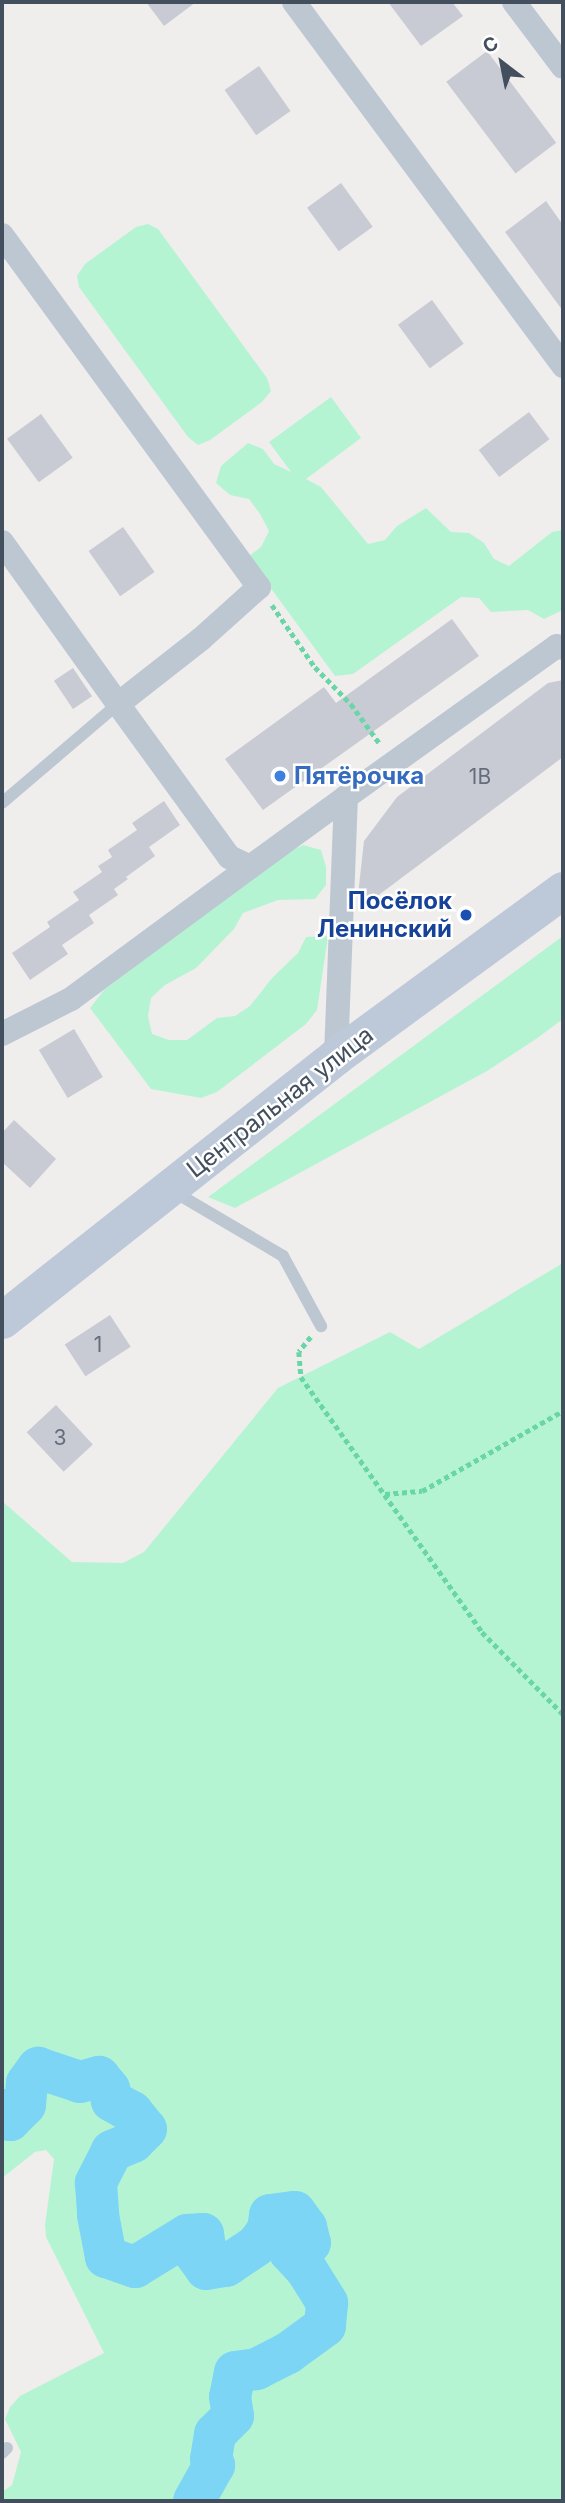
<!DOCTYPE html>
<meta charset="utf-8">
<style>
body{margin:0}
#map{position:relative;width:565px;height:2503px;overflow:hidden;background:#f0eded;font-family:Inter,sans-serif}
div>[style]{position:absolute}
.green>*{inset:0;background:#b5f4d2}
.river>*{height:42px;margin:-21px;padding:0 21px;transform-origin:21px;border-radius:21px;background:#7dd5f6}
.building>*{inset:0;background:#c8cbd4;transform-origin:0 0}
.path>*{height:4.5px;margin-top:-2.25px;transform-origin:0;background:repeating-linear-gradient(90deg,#6ad6a8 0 5px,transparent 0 8.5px)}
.lane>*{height:12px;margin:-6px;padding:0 6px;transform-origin:6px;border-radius:6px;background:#bcc7d2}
.street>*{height:24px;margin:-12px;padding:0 12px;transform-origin:12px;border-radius:12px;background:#bcc7d2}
.secondary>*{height:37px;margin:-18.5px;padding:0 18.5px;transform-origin:18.5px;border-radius:18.5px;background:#bdc9d9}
.dots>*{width:19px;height:19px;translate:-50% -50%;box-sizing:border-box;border:4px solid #fff;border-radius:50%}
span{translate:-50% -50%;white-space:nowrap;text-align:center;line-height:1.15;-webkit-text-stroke:5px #fff;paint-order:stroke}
.number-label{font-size:21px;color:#646e7b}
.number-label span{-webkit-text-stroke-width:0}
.shop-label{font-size:24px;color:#366cbe;font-weight:700}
.left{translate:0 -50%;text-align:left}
.transit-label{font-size:24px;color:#164399;font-weight:700}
.right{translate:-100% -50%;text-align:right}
.street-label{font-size:24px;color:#434f5d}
.frame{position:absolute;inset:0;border:4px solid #434f5d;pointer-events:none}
.north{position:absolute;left:467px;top:28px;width:70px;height:70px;-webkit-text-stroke:5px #fff;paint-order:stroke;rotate:328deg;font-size:19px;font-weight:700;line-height:28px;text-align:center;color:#434f5d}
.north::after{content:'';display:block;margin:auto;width:24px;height:32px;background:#434f5d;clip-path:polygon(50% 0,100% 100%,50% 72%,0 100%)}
</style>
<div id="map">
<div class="green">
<i style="clip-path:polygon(148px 224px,158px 229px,267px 378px,271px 391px,262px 402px,210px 440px,198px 445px,188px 437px,79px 287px,77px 276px,85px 264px,136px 227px)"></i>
<i style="clip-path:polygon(331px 397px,361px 438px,306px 479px,321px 487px,368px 544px,385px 540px,397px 526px,426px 508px,451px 532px,469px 533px,484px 543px,494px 559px,509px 566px,552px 532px,563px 530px,563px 610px,544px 619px,528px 610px,491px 612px,479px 598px,461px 597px,353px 674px,335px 676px,248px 557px,261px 547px,269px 531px,260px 514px,249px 499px,230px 495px,216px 483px,221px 466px,248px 443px,263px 449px,274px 464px,291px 472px,269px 442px)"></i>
<i style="clip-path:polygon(303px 845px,321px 850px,326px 867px,326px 885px,315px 899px,278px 900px,243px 913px,234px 929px,196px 968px,165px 985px,151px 998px,148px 1016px,152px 1034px,169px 1040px,187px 1040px,217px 1018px,235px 1016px,250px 1006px,272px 978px,298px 953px,306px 937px,328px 936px,317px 1010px,306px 1024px,217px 1092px,201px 1098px,151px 1089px,90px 1008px,104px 990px,272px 861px)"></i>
<i style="clip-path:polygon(563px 936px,563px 1019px,536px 1039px,487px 1071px,235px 1208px,208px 1197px)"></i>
<i style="clip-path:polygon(563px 1263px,563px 2501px,2px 2501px,2px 2492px,12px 2485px,21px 2452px,5px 2419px,10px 2407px,20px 2396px,104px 2353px,46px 2237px,45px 2225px,54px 2159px,46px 2150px,35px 2152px,2px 2178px,2px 1501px,72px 1562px,123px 1563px,144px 1552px,278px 1388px,390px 1332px,419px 1349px)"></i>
</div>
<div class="river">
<i style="left:2px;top:2110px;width:13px;rotate:51deg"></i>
<i style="left:10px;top:2120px;width:21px;rotate:-45deg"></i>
<i style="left:25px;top:2105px;width:22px;rotate:-85deg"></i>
<i style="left:27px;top:2083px;width:19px;rotate:-54deg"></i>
<i style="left:38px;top:2068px;width:44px;rotate:18.4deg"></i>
<i style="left:80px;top:2082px;width:20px;rotate:-15deg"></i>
<i style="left:99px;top:2077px;width:16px;rotate:50deg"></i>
<i style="left:109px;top:2089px;width:12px;rotate:76deg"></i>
<i style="left:112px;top:2101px;width:23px;rotate:29deg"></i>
<i style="left:132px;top:2112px;width:22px;rotate:51deg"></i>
<i style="left:146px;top:2129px;width:18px;rotate:135deg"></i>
<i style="left:133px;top:2142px;width:23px;rotate:157deg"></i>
<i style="left:112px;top:2151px;width:36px;rotate:117deg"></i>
<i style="left:96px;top:2183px;width:32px;rotate:86deg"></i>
<i style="left:98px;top:2215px;width:43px;rotate:79.2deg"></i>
<i style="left:106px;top:2257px;width:31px;rotate:19deg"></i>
<i style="left:135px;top:2267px;width:61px;rotate:-31.6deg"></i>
<i style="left:187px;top:2235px;width:16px;rotate:-4deg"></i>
<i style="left:203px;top:2234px;width:13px;rotate:81deg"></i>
<i style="left:205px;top:2247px;width:12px;rotate:138deg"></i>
<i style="left:196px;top:2255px;width:17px;rotate:54deg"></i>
<i style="left:206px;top:2269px;width:20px;rotate:-9deg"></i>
<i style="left:226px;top:2266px;width:37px;rotate:-34deg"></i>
<i style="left:257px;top:2245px;width:19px;rotate:-54deg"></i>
<i style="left:268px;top:2230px;width:15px;rotate:-82deg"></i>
<i style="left:270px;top:2215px;width:25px;rotate:-7deg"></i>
<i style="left:295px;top:2212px;width:19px;rotate:54deg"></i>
<i style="left:306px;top:2227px;width:16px;rotate:76deg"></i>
<i style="left:310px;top:2243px;width:14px;rotate:176deg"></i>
<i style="left:296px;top:2244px;width:10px;rotate:127deg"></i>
<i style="left:290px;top:2252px;width:23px;rotate:47deg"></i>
<i style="left:306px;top:2269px;width:40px;rotate:58deg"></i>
<i style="left:327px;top:2303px;width:23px;rotate:95deg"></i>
<i style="left:325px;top:2326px;width:46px;rotate:143.9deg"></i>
<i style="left:288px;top:2353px;width:35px;rotate:153deg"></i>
<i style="left:257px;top:2369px;width:22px;rotate:172deg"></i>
<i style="left:235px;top:2372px;width:25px;rotate:101deg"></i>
<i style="left:230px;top:2397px;width:19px;rotate:81deg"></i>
<i style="left:233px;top:2416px;width:25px;rotate:135deg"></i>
<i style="left:215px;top:2434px;width:25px;rotate:99deg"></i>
<i style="left:211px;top:2459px;width:7px;rotate:63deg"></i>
<i style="left:214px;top:2465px;width:41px;rotate:119.1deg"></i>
</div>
<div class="building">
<i style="clip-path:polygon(146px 2px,196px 2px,164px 26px)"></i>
<i style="clip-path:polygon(388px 2px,452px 2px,463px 16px,421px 46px)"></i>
<i style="left:487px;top:51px;width:115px;height:51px;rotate:53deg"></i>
<i style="left:259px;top:66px;width:55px;height:42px;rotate:55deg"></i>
<i style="left:341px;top:183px;width:54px;height:42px;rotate:54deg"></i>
<i style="clip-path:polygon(546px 201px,563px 225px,563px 311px,505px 232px)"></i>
<i style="left:432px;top:300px;width:54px;height:42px;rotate:54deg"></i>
<i style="left:529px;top:412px;width:34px;height:63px;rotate:53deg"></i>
<i style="left:41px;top:414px;width:54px;height:42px;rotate:54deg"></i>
<i style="left:123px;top:527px;width:55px;height:42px;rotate:55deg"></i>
<i style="clip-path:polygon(452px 619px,479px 656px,263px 810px,225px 759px,324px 687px,336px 703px)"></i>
<i style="left:73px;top:668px;width:34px;height:23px;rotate:56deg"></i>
<i style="clip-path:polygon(563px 680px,563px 757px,372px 900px,358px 895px,364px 841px,397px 797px,548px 683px)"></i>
<i style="clip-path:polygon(164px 801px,180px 825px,149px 847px,155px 856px,126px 877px,128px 879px,114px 889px,118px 895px,89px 915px,94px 923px,62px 945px,68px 954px,30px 980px,12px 953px,50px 927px,47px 922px,79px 900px,73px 892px,102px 872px,98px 866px,112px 857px,108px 850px,137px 830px,132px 823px)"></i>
<i style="left:74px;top:1029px;width:56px;height:41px;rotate:59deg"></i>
<i style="clip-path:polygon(14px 1120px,56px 1159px,30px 1188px,2px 1162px,2px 1133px)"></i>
<i style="left:110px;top:1315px;width:38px;height:54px;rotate:57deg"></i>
<i style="left:56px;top:1405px;width:54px;height:40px;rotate:47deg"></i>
</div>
<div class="path">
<i style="left:272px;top:605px;width:75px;rotate:55.3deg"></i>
<i style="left:315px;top:667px;width:52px;rotate:45.8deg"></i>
<i style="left:351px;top:704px;width:49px;rotate:54.1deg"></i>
<i style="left:311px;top:1337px;width:19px;rotate:129deg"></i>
<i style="left:299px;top:1352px;width:25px;rotate:85deg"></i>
<i style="left:301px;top:1377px;width:313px;rotate:54.6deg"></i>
<i style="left:482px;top:1632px;width:115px;rotate:45.4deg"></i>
<i style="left:385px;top:1494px;width:37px;rotate:-5deg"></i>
<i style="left:422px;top:1491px;width:162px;rotate:-29.6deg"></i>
</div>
<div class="lane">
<i style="left:2px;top:803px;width:153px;rotate:-40.5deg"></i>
<i style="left:171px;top:1190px;width:130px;rotate:30.5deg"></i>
<i style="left:283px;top:1256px;width:80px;rotate:61.5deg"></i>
<i style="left:2px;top:2453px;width:7px;rotate:-45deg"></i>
</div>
<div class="street">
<i style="left:294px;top:2px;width:453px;rotate:53.5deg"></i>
<i style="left:514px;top:2px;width:81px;rotate:53deg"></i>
<i style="left:2px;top:235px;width:436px;rotate:53.9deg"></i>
<i style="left:259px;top:587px;width:78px;rotate:138.1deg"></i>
<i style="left:201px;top:639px;width:105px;rotate:141.9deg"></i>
<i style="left:118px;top:704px;width:189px;rotate:54deg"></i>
<i style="left:229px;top:857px;width:23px;rotate:25deg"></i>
<i style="left:250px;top:867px;width:119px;rotate:-36.1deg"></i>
<i style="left:2px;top:542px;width:199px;rotate:54.4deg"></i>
<i style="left:2px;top:1034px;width:77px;rotate:-26.9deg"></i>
<i style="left:71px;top:999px;width:222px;rotate:-36.4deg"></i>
<i style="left:336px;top:1056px;width:259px;rotate:-87.8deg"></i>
<i style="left:346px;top:797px;width:259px;rotate:-35.6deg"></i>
<i style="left:557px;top:646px;width:6px;rotate:18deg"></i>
</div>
<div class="secondary">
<i style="left:2px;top:1320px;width:426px;rotate:-38.3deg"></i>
<i style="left:336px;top:1056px;width:281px;rotate:-36.2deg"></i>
</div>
<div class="dots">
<i style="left:280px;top:776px;background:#3f7fe0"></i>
<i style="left:466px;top:915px;background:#1a4fb4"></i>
</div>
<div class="number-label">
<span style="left:480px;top:777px">1В</span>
<span style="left:98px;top:1345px">1</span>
<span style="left:60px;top:1438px">3</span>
</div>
<div class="shop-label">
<span class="left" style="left:294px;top:776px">Пятёрочка</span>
</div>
<div class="transit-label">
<span class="right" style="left:452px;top:915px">Посёлок<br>Ленинский</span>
</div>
<div class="street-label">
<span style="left:280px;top:1102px;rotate:-38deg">Центральная улица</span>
</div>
<div class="frame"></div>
<div class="north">С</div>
</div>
